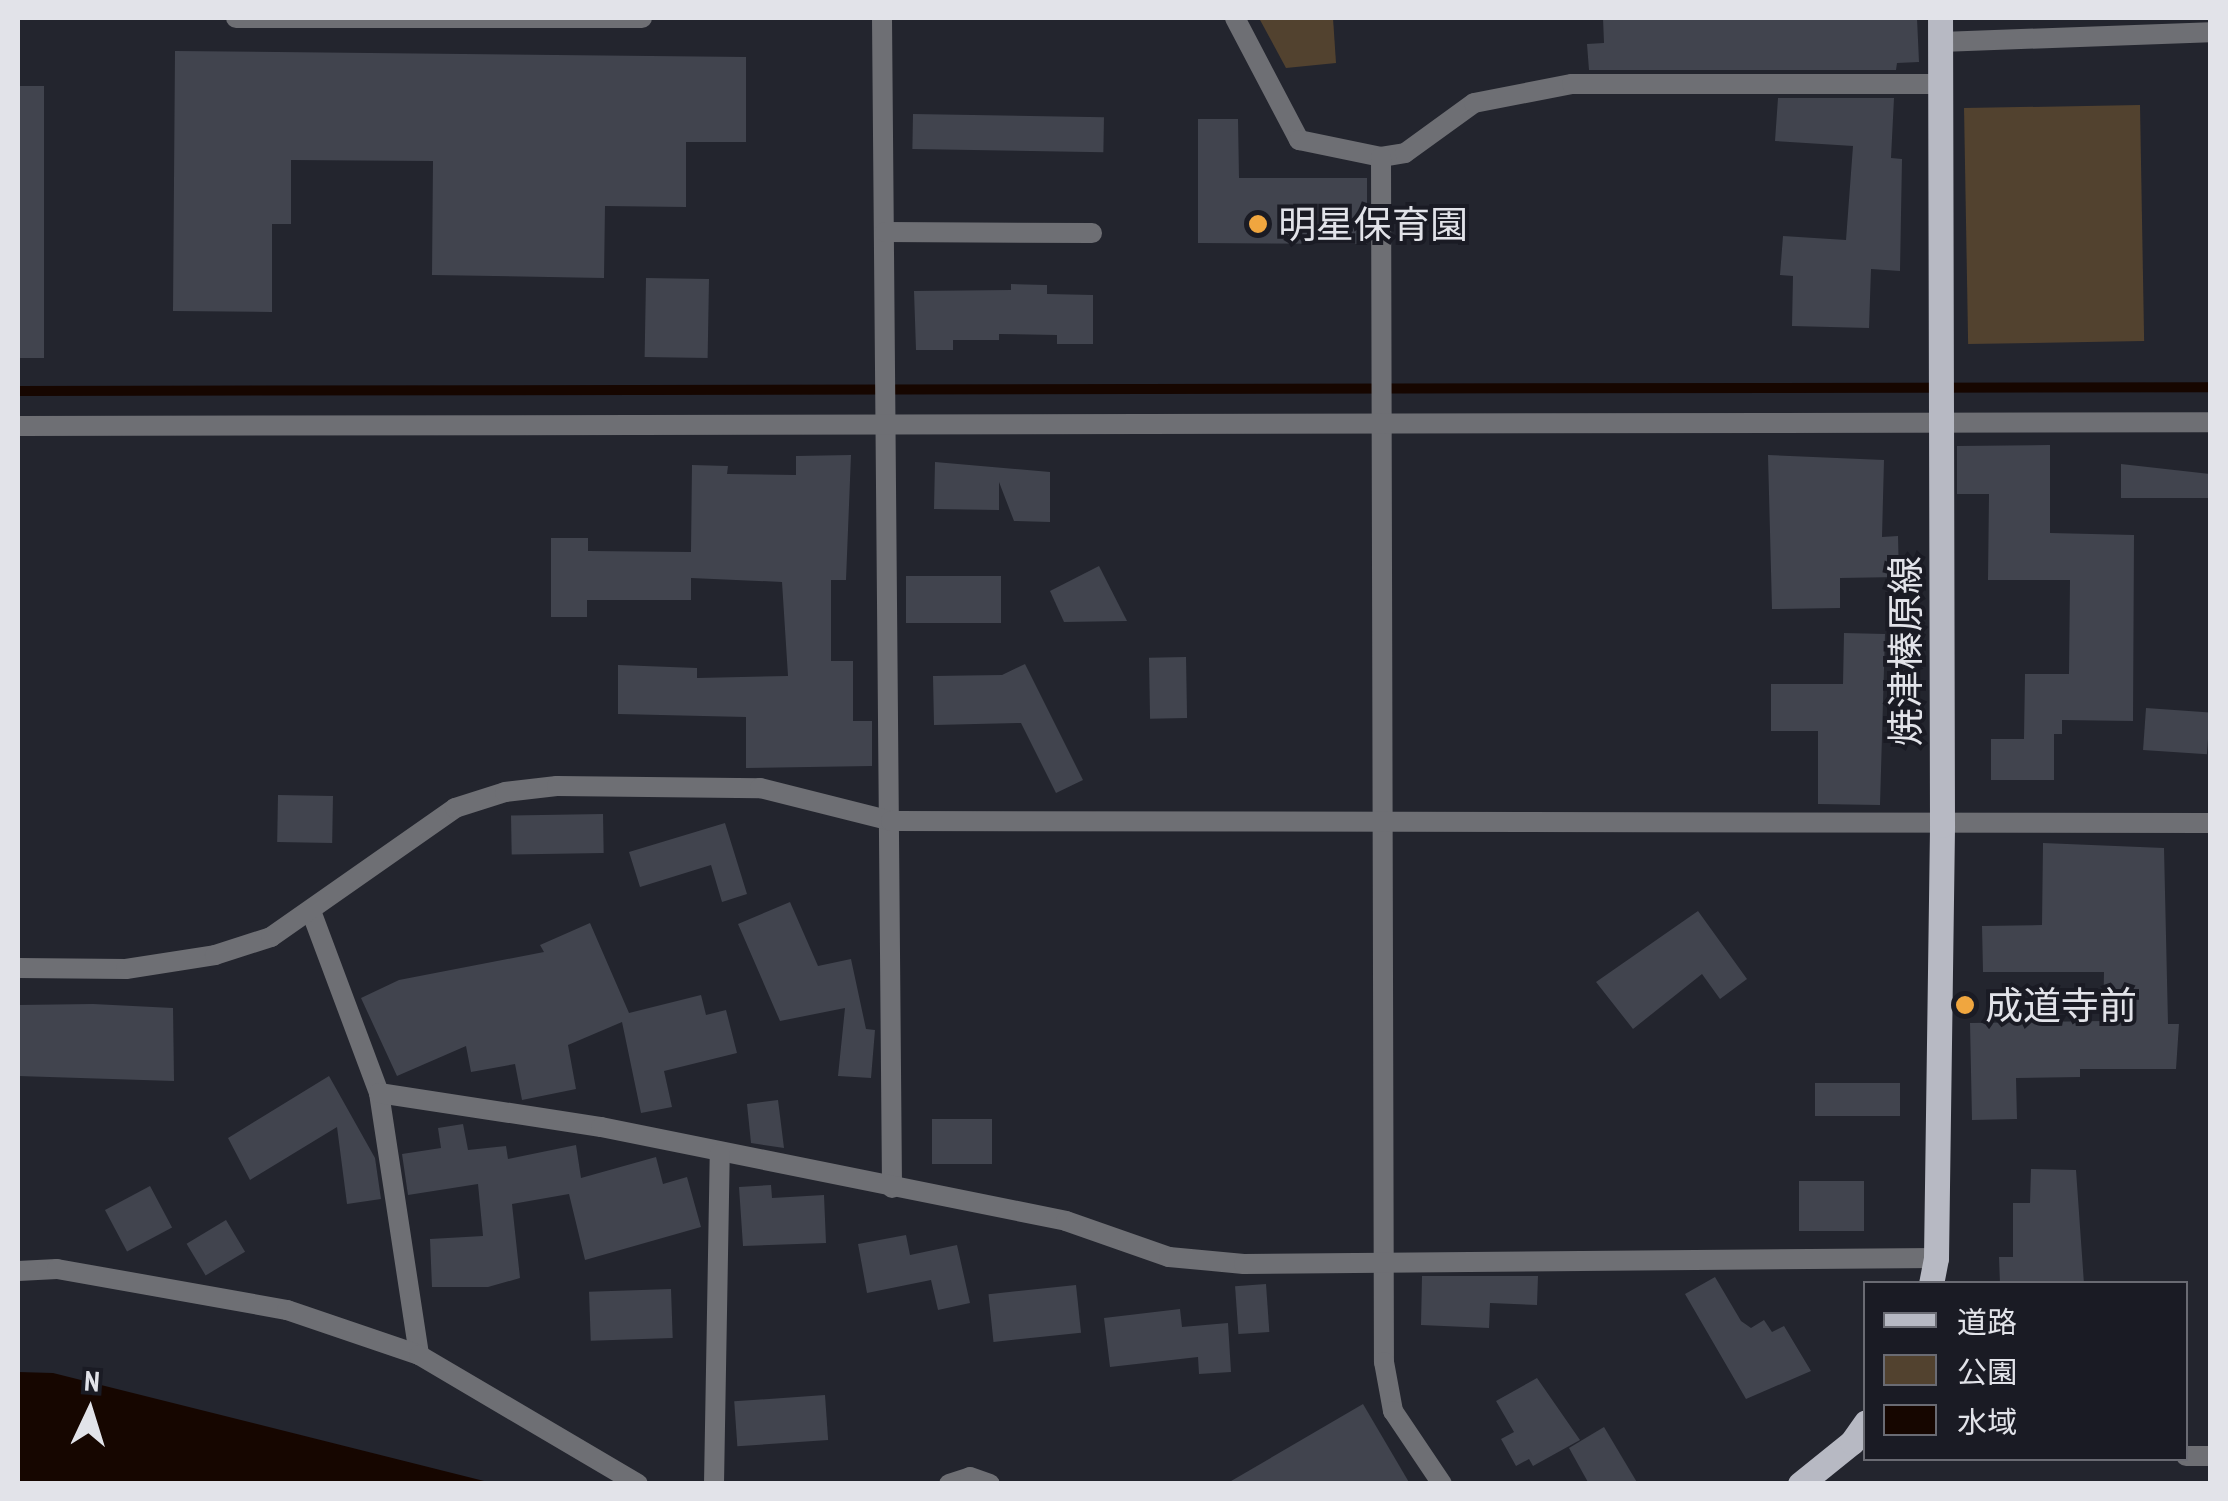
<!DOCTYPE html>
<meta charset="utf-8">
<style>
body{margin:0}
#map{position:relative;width:2228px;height:1501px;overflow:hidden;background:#23252e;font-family:"PT Sans Narrow","Noto Sans JP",sans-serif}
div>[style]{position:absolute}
.green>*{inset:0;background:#52422f;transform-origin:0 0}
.water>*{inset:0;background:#160600}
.stream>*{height:10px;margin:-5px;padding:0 5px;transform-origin:5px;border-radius:5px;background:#160600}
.building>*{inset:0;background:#41444e;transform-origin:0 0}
.street>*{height:20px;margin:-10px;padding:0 10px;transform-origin:10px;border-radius:10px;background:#6e6f74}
.primary>*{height:25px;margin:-12.5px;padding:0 12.5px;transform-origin:12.5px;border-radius:12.5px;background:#b7b9c3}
.dots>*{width:28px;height:28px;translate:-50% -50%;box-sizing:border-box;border:5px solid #1a1b24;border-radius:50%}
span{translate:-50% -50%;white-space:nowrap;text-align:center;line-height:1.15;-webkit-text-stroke:8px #1a1b24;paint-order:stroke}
.poi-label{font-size:38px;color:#e2e3e9}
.left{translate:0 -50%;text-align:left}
.street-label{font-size:38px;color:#e2e3e9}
.frame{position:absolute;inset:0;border:20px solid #e2e3e9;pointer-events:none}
.legend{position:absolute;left:1863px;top:1281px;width:325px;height:180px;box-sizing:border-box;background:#1a1b24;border:2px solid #6a6b73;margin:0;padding:12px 18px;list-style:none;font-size:30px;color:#e2e3e9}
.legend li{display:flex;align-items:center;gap:20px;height:50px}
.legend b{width:50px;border:2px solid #6a6b73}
.north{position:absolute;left:40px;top:1361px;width:100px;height:100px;-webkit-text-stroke:8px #1a1b24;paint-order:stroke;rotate:4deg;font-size:28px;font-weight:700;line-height:40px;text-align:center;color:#e2e3e9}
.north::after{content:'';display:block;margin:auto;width:35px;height:45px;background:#e2e3e9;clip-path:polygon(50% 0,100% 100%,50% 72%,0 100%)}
</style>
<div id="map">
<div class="green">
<i style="clip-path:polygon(1259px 18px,1333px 18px,1336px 63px,1286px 68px)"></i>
<i style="left:2140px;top:105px;width:236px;height:176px;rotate:89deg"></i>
</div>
<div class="water">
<i style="clip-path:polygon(18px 1372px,53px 1373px,492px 1483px,18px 1482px)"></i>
</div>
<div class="stream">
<i style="left:18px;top:391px;width:2192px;rotate:-0.1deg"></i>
</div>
<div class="building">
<i style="clip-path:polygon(1603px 18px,1917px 18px,1919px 62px,1897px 63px,1896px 70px,1589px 70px,1587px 44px,1604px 43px)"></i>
<i style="clip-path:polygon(175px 51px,746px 57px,746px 142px,686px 142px,686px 207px,605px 206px,604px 278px,432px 275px,433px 161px,291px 160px,291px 224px,272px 224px,272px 312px,173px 311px)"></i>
<i style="left:18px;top:86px;width:26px;height:272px"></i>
<i style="clip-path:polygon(1778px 98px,1894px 98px,1891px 158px,1902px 159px,1900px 271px,1871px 269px,1869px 328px,1792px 326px,1793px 276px,1780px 275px,1783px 236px,1846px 240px,1853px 146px,1775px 141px)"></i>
<i style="left:913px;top:114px;width:191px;height:35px;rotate:1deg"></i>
<i style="clip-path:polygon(1198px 119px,1238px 119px,1239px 178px,1367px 178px,1367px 244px,1198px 243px)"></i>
<i style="left:709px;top:279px;width:79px;height:63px;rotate:91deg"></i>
<i style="clip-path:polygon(1011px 284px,1047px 285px,1047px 294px,1093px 295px,1093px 344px,1057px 344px,1057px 335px,999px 334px,999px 340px,953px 340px,953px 350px,916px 350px,914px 291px,1011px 290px)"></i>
<i style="clip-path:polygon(2050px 445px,2050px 533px,2134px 535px,2133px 721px,2062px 720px,2062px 734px,2054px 734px,2054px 780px,1991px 780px,1991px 739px,2024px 739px,2025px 674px,2069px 674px,2070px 580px,1988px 580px,1989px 494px,1957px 494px,1957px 446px)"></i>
<i style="clip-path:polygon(851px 455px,846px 580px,831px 580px,831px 661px,853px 661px,853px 721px,872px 721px,872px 766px,746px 768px,746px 717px,618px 714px,618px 665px,697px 668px,697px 678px,788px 676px,782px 582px,691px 578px,691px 600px,587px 600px,587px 617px,551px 617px,551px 538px,588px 538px,588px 551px,691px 552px,692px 465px,728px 466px,727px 474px,796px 475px,796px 456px)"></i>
<i style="clip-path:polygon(1768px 455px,1884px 460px,1882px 537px,1898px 536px,1899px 577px,1840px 578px,1840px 608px,1772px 609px)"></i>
<i style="clip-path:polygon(935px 462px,1050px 472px,1050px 522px,1014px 521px,999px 482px,999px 510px,934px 509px)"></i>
<i style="clip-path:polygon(2121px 464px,2210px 474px,2210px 498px,2121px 498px)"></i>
<i style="clip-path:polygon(1099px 566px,1127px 621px,1064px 622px,1050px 591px)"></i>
<i style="left:1001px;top:576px;width:47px;height:95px;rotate:90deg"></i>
<i style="clip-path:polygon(1844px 633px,1885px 634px,1880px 805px,1818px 804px,1818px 731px,1771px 731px,1771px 684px,1843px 684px)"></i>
<i style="left:1186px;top:657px;width:61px;height:37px;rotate:89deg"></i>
<i style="clip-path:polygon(1025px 664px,1083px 780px,1056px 793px,1021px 723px,934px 725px,933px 676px,1002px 675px)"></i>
<i style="left:2146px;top:708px;width:64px;height:42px;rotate:4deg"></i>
<i style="left:278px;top:795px;width:55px;height:47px;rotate:1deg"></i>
<i style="left:603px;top:814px;width:39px;height:92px;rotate:89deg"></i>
<i style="clip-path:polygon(725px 823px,747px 894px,722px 902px,711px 865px,640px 887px,629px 852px)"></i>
<i style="clip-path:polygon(2043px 843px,2164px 848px,2168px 1024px,2179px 1024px,2176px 1069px,2080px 1069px,2080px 1077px,2016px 1078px,2017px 1119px,1972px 1120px,1970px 1023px,2103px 1021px,2104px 972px,1983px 972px,1982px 926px,2042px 925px)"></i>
<i style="clip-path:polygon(790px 902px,818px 966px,851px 959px,866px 1029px,875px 1030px,871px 1078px,838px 1076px,845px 1008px,780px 1021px,738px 924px)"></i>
<i style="clip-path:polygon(1698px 911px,1747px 979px,1720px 999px,1702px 974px,1633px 1029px,1596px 982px)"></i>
<i style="clip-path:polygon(590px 923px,629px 1013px,701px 995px,706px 1015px,726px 1010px,737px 1053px,664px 1071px,672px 1107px,641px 1113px,622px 1022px,568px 1045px,576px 1089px,522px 1100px,515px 1064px,471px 1072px,466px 1046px,397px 1076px,361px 998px,399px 980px,544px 952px,540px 945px)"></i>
<i style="clip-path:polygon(93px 1004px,173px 1008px,174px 1081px,18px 1076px,18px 1005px)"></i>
<i style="clip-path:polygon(329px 1076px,375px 1158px,381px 1199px,347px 1204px,337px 1127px,250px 1180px,228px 1138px)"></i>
<i style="left:1900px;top:1083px;width:33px;height:85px;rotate:90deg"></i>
<i style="clip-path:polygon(778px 1100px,784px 1148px,751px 1143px,747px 1104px)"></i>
<i style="left:932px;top:1119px;width:60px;height:45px"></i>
<i style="clip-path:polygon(463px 1124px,468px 1150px,506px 1146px,508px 1159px,576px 1145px,581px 1178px,656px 1157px,663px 1184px,687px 1177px,701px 1227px,585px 1260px,569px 1194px,512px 1204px,520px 1278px,488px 1287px,432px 1287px,430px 1239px,483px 1236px,478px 1184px,408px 1195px,402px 1154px,441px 1148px,438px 1128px)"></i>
<i style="clip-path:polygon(2031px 1169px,2076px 1170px,2084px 1284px,2000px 1284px,1999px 1257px,2013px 1257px,2013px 1203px,2030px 1203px)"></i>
<i style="left:1799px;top:1181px;width:65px;height:50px"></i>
<i style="clip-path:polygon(771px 1185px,772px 1198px,824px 1195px,826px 1243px,743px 1246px,739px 1187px)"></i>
<i style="left:150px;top:1186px;width:47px;height:51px;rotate:62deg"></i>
<i style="left:226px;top:1220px;width:37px;height:46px;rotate:59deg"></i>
<i style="clip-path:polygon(906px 1235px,910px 1255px,957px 1245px,970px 1303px,938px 1310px,931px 1280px,867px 1293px,858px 1244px)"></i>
<i style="clip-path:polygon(1422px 1276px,1538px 1276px,1537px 1305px,1490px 1303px,1489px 1328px,1421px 1325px)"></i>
<i style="clip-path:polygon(1715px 1277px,1741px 1321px,1751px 1328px,1764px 1320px,1772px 1332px,1784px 1326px,1811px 1371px,1746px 1399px,1685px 1294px)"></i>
<i style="left:1266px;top:1284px;width:48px;height:31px;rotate:86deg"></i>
<i style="left:1076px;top:1285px;width:48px;height:88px;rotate:84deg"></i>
<i style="left:671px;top:1289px;width:49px;height:82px;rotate:88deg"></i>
<i style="clip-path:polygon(1180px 1309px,1182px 1327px,1228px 1323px,1231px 1372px,1199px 1374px,1198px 1357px,1110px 1367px,1104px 1318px)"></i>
<i style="clip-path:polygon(1537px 1378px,1580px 1440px,1533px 1466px,1529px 1459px,1516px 1466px,1501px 1439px,1514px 1432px,1496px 1401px)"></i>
<i style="left:825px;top:1395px;width:45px;height:91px;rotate:86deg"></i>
<i style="clip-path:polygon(1363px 1404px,1410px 1484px,1226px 1484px)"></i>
<i style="clip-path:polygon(1604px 1427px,1638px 1484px,1589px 1484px,1569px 1448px)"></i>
</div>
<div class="street">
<i style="left:236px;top:18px;width:406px"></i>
<i style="left:882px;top:18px;width:1170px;rotate:89.51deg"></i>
<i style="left:1235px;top:18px;width:138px;rotate:62.3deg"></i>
<i style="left:1299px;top:140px;width:84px;rotate:11.7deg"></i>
<i style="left:1381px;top:157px;width:24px;rotate:-9deg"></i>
<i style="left:1405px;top:153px;width:85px;rotate:-35.9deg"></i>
<i style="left:1474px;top:103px;width:100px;rotate:-11deg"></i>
<i style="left:1572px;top:84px;width:369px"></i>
<i style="left:1941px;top:42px;width:269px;rotate:-2.1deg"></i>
<i style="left:1381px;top:157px;width:1205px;rotate:89.86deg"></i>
<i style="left:1384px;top:1362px;width:50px;rotate:79.6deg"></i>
<i style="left:1393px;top:1411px;width:88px;rotate:56.1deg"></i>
<i style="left:885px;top:232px;width:207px;rotate:0.3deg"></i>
<i style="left:18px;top:426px;width:2192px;rotate:-0.1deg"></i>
<i style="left:311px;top:911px;width:194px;rotate:69.5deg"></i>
<i style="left:379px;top:1093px;width:265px;rotate:81.3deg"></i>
<i style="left:18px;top:968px;width:108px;rotate:0.5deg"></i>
<i style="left:126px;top:969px;width:90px;rotate:-8.9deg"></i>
<i style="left:215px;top:955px;width:59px;rotate:-17.8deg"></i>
<i style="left:271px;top:937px;width:225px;rotate:-35deg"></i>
<i style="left:455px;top:808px;width:52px;rotate:-17.7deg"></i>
<i style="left:505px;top:792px;width:52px;rotate:-6.6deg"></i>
<i style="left:557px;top:786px;width:203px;rotate:0.6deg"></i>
<i style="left:760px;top:788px;width:135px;rotate:14.1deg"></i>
<i style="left:891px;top:821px;width:1319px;rotate:0.09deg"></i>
<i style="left:379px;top:1093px;width:225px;rotate:8.7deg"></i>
<i style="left:601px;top:1127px;width:474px;rotate:11.4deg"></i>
<i style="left:1066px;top:1221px;width:109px;rotate:19.3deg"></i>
<i style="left:1169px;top:1257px;width:75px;rotate:5.3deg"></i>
<i style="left:1244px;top:1264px;width:692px;rotate:-0.5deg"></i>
<i style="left:18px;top:1271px;width:39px;rotate:-3deg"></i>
<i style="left:57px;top:1269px;width:234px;rotate:10.1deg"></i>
<i style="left:287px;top:1310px;width:139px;rotate:18.8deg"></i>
<i style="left:419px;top:1355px;width:254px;rotate:30.5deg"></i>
<i style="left:2186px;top:1456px;width:24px"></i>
<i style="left:714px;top:1484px;width:330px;rotate:-89deg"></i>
<i style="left:949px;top:1484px;width:22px;rotate:-18deg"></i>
<i style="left:970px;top:1477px;width:21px;rotate:19deg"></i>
</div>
<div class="primary">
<i style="left:1931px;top:1284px;width:26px;rotate:-79deg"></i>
<i style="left:1936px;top:1258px;width:433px;rotate:-89.2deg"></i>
<i style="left:1942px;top:825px;width:807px;rotate:-90.14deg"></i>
<i style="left:1800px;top:1484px;width:67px;rotate:-38.9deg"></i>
<i style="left:1852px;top:1442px;width:24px;rotate:-55deg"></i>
</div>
<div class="dots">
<i style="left:1258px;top:224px;background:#f0a63f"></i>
<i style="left:1965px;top:1005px;background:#f0a63f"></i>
</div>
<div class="poi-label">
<span class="left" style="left:1278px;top:224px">明星保育園</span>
<span class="left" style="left:1985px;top:1005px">成道寺前</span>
</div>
<div class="street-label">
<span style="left:1905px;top:651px;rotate:-90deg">焼津榛原線</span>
</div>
<div class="frame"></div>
<ul class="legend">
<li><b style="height:12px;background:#b7b9c3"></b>道路</li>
<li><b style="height:28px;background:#52422f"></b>公園</li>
<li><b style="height:28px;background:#160600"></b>水域</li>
</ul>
<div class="north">N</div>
</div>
